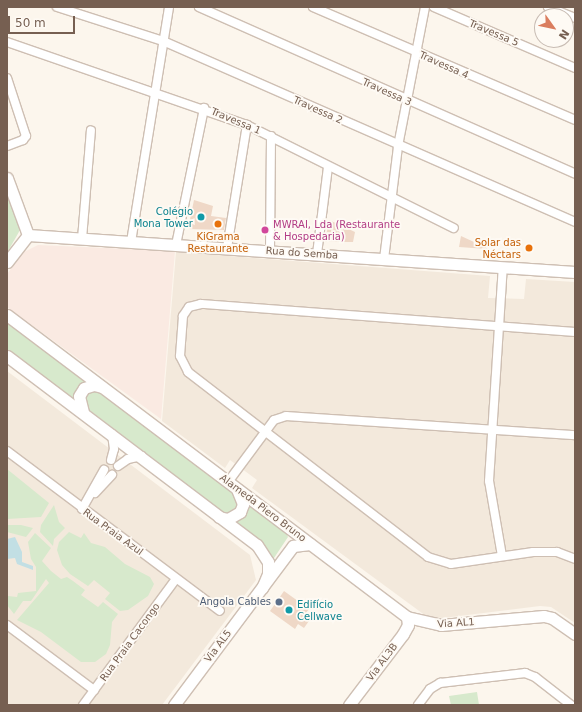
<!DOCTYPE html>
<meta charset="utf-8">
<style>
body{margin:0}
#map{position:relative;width:582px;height:712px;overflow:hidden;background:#fcf6ed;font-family:"DejaVu Sans",sans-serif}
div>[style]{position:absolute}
.residential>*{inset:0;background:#f3e9dc}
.commercial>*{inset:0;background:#faeae2}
.green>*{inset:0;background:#d7e9cc}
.water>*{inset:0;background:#c2dfe4}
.building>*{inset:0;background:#efd8c7}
.roads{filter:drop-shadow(1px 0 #cebfb3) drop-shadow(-1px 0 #cebfb3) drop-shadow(0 1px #cebfb3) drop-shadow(0 -1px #cebfb3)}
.street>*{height:8px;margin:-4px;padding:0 4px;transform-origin:4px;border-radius:4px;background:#fff}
.secondary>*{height:11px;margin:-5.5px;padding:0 5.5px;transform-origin:5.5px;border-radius:5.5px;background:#fff}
.dots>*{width:11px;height:11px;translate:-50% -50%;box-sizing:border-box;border:2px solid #fefaf4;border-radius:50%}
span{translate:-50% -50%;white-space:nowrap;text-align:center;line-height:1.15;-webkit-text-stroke:3.5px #fefaf4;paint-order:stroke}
.street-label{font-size:10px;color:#765f51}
.culture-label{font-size:10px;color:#0d838f}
.right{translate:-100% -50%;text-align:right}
.left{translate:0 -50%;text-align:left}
.hotel-label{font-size:10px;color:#b23c85}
.food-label{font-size:10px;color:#c56008}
.service-label{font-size:10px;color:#4e5e75}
.frame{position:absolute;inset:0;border:8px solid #765f51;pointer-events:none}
.north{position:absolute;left:534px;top:8px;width:40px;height:40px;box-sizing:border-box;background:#fefaf4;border:1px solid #c8bcb3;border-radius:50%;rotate:123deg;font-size:11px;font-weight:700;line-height:16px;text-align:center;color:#765f51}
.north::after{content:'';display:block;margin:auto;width:14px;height:18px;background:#da7d5e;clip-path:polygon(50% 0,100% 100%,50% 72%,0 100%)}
.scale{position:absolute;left:8px;top:16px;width:67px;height:18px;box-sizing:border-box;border:2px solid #765f51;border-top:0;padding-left:5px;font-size:12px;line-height:14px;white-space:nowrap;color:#765f51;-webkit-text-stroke:3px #fefaf4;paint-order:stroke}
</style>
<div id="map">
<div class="residential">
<i style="clip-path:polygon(176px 252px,490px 276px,488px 298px,524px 299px,526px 279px,575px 282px,575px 623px,551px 607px,540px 606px,443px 618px,426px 616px,252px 488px,257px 480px,230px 460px,225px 468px,162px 421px)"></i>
<i style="clip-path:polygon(7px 371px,250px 555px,256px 580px,162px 705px,7px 705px)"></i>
</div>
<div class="commercial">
<i style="clip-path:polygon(38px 245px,175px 251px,161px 419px,7px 307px,7px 274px,24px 252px)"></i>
</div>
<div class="green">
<i style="clip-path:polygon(7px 190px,20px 230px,7px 253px)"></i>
<i style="clip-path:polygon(7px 321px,88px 381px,74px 399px,7px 349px)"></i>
<i style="clip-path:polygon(99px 389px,238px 494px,237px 508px,231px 512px,223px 512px,84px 406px,86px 392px)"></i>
<i style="clip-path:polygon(7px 469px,49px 503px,41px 517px,7px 519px)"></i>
<i style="clip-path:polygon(249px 503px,286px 532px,288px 537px,272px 561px,261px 542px,235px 522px,246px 511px)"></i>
<i style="clip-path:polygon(54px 505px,59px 522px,65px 528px,54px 539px,53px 546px,40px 532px,41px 525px)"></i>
<i style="clip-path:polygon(7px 525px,21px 525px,33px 528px,26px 537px,7px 532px)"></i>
<i style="clip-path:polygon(69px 532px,81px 538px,84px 533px,91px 543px,105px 547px,125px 564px,150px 577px,154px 584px,148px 596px,128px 610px,120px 611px,105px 599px,110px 593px,94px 580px,88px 586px,70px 574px,62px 565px,57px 550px,59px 542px)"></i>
<i style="clip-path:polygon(35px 533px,51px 548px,42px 561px,51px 571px,61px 579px,67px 577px,73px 581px,85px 590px,81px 595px,98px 607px,103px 602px,118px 614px,112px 622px,110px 645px,106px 654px,95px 662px,81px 662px,41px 632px,17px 620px,49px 583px,46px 579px,31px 601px,23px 601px,14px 614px,7px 605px,8px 596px,17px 597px,18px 593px,36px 591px,36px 567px,31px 559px,28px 542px)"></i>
<i style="clip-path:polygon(477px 692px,479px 705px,451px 705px,449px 696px)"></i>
</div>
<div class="water">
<i style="clip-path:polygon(15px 537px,22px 552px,22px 562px,33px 566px,33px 570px,17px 564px,15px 558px,7px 559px,7px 539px)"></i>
</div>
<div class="building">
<i style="clip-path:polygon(194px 200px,213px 206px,211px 216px,226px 218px,224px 230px,188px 229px)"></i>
<i style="clip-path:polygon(329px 220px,355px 232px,353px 242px,325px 242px)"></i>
<i style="clip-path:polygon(461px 236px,487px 248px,487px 249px,459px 247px)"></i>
<i style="clip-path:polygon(284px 591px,309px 609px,305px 614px,311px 618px,304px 628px,298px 624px,295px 629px,270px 611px)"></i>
</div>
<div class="roads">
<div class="street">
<i style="left:57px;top:7px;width:111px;rotate:17.8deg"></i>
<i style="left:163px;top:41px;width:450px;rotate:23.7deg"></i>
<i style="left:199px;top:7px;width:411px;rotate:23.9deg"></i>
<i style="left:313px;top:7px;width:285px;rotate:23.3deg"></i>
<i style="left:434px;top:7px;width:154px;rotate:23.4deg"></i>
<i style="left:548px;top:7px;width:29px;rotate:22deg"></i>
<i style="left:7px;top:42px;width:254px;rotate:19.1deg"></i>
<i style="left:247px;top:125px;width:231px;rotate:26.5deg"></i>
<i style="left:7px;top:78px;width:61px;rotate:71.9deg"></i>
<i style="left:26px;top:136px;width:5px;rotate:127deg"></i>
<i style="left:23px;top:140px;width:17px;rotate:159deg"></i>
<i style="left:82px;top:239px;width:109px;rotate:-85.3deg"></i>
<i style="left:131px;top:242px;width:238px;rotate:-80.8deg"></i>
<i style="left:176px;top:245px;width:140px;rotate:-78.4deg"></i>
<i style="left:227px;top:248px;width:125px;rotate:-80.8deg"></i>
<i style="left:270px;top:251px;width:115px;rotate:-89.5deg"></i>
<i style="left:317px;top:254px;width:88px;rotate:-82.8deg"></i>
<i style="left:384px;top:259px;width:114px;rotate:-82.9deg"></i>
<i style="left:398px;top:146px;width:142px;rotate:-79deg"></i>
<i style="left:575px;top:332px;width:375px;rotate:-175.7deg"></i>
<i style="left:201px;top:304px;width:12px;rotate:166deg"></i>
<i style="left:189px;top:307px;width:11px;rotate:124deg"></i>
<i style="left:183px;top:316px;width:40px;rotate:94.3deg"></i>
<i style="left:180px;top:356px;width:18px;rotate:63deg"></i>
<i style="left:188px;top:372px;width:303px;rotate:37.6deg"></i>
<i style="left:428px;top:557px;width:24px;rotate:17deg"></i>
<i style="left:451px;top:564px;width:83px;rotate:-8.3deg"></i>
<i style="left:533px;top:552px;width:24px"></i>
<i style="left:557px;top:552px;width:19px;rotate:21deg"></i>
<i style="left:7px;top:451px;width:266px;rotate:36.9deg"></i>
<i style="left:111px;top:460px;width:11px;rotate:-75deg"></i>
<i style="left:114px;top:449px;width:15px;rotate:-98deg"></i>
<i style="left:118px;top:466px;width:12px;rotate:-35deg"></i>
<i style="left:128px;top:459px;width:14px;rotate:-12deg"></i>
<i style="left:228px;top:482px;width:77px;rotate:-53.4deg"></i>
<i style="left:274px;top:420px;width:13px;rotate:-18deg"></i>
<i style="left:286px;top:416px;width:290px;rotate:3.8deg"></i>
<i style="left:95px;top:493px;width:25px;rotate:-47deg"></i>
<i style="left:82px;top:509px;width:45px;rotate:-60.6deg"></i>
<i style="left:502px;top:556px;width:76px;rotate:-99.8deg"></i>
<i style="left:489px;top:481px;width:214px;rotate:-86.3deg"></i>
<i style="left:7px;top:625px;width:109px;rotate:36.8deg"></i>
<i style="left:83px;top:705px;width:157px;rotate:-53.6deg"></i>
<i style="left:418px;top:705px;width:20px;rotate:-53deg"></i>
<i style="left:430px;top:689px;width:12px;rotate:-31deg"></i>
<i style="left:440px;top:683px;width:86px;rotate:-6.7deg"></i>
<i style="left:525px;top:673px;width:11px;rotate:22deg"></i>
<i style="left:535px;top:677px;width:46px;rotate:37.9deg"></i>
</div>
<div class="secondary">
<i style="left:7px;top:178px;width:61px;rotate:69.8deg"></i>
<i style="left:28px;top:235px;width:548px;rotate:3.87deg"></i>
<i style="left:7px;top:262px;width:34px;rotate:-52deg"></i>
<i style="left:7px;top:315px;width:501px;rotate:37.05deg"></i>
<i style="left:407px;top:617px;width:35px;rotate:13deg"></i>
<i style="left:441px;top:625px;width:103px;rotate:-5deg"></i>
<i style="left:544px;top:616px;width:8px;rotate:14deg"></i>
<i style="left:552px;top:618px;width:28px;rotate:35deg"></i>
<i style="left:7px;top:356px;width:313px;rotate:37.1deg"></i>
<i style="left:257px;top:545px;width:20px;rotate:57deg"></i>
<i style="left:268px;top:562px;width:12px;rotate:90deg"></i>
<i style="left:268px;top:574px;width:15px;rotate:113deg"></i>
<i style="left:83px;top:412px;width:16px;rotate:-104deg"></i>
<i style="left:79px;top:396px;width:9px;rotate:-58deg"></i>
<i style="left:84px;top:388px;width:10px;rotate:-17deg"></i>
<i style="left:94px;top:385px;width:8px;rotate:14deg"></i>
<i style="left:219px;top:517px;width:9px;rotate:13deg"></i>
<i style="left:228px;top:519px;width:14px;rotate:-30deg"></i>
<i style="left:240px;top:512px;width:9px;rotate:-69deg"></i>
<i style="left:243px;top:504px;width:16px;rotate:-112deg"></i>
<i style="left:174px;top:705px;width:199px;rotate:-53.2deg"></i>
<i style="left:293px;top:546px;width:17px;rotate:-7deg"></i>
<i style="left:349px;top:705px;width:89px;rotate:-52.7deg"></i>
<i style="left:403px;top:634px;width:10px;rotate:-61deg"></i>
<i style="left:408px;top:625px;width:8px;rotate:-97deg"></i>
</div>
</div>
<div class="dots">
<i style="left:201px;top:217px;background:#0f9aa8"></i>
<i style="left:218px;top:224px;background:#e8710a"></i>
<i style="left:265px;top:230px;background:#d1479c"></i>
<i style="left:529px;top:248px;background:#e8710a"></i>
<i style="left:279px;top:602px;background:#5c6f8a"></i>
<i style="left:289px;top:610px;background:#0f9aa8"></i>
</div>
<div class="street-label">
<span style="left:494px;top:33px;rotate:23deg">Travessa 5</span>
<span style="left:444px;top:65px;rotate:24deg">Travessa 4</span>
<span style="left:387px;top:92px;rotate:24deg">Travessa 3</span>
<span style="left:318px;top:110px;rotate:24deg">Travessa 2</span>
<span style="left:236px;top:121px;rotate:23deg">Travessa 1</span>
<span style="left:302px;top:253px;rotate:4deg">Rua do Semba</span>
<span style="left:263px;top:508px;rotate:37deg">Alameda Piero Bruno</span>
<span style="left:113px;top:532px;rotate:36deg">Rua Praia Azul</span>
<span style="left:456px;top:623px;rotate:-4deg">Via AL1</span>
<span style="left:130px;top:642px;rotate:-54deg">Rua Praia Cacongo</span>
<span style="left:218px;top:646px;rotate:-53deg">Via AL5</span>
<span style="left:382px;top:662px;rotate:-53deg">Via AL3B</span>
</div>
<div class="culture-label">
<span class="right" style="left:193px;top:217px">Colégio<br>Mona Tower</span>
<span class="left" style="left:297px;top:610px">Edifício<br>Cellwave</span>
</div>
<div class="hotel-label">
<span class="left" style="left:273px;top:230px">MWRAI, Lda (Restaurante<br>&amp; Hospedaria)</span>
</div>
<div class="food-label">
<span style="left:218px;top:242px">KiGrama<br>Restaurante</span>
<span class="right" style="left:521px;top:248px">Solar das<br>Néctars</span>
</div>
<div class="service-label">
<span class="right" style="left:271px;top:602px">Angola Cables</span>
</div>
<div class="frame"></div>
<div class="north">N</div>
<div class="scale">50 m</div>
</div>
